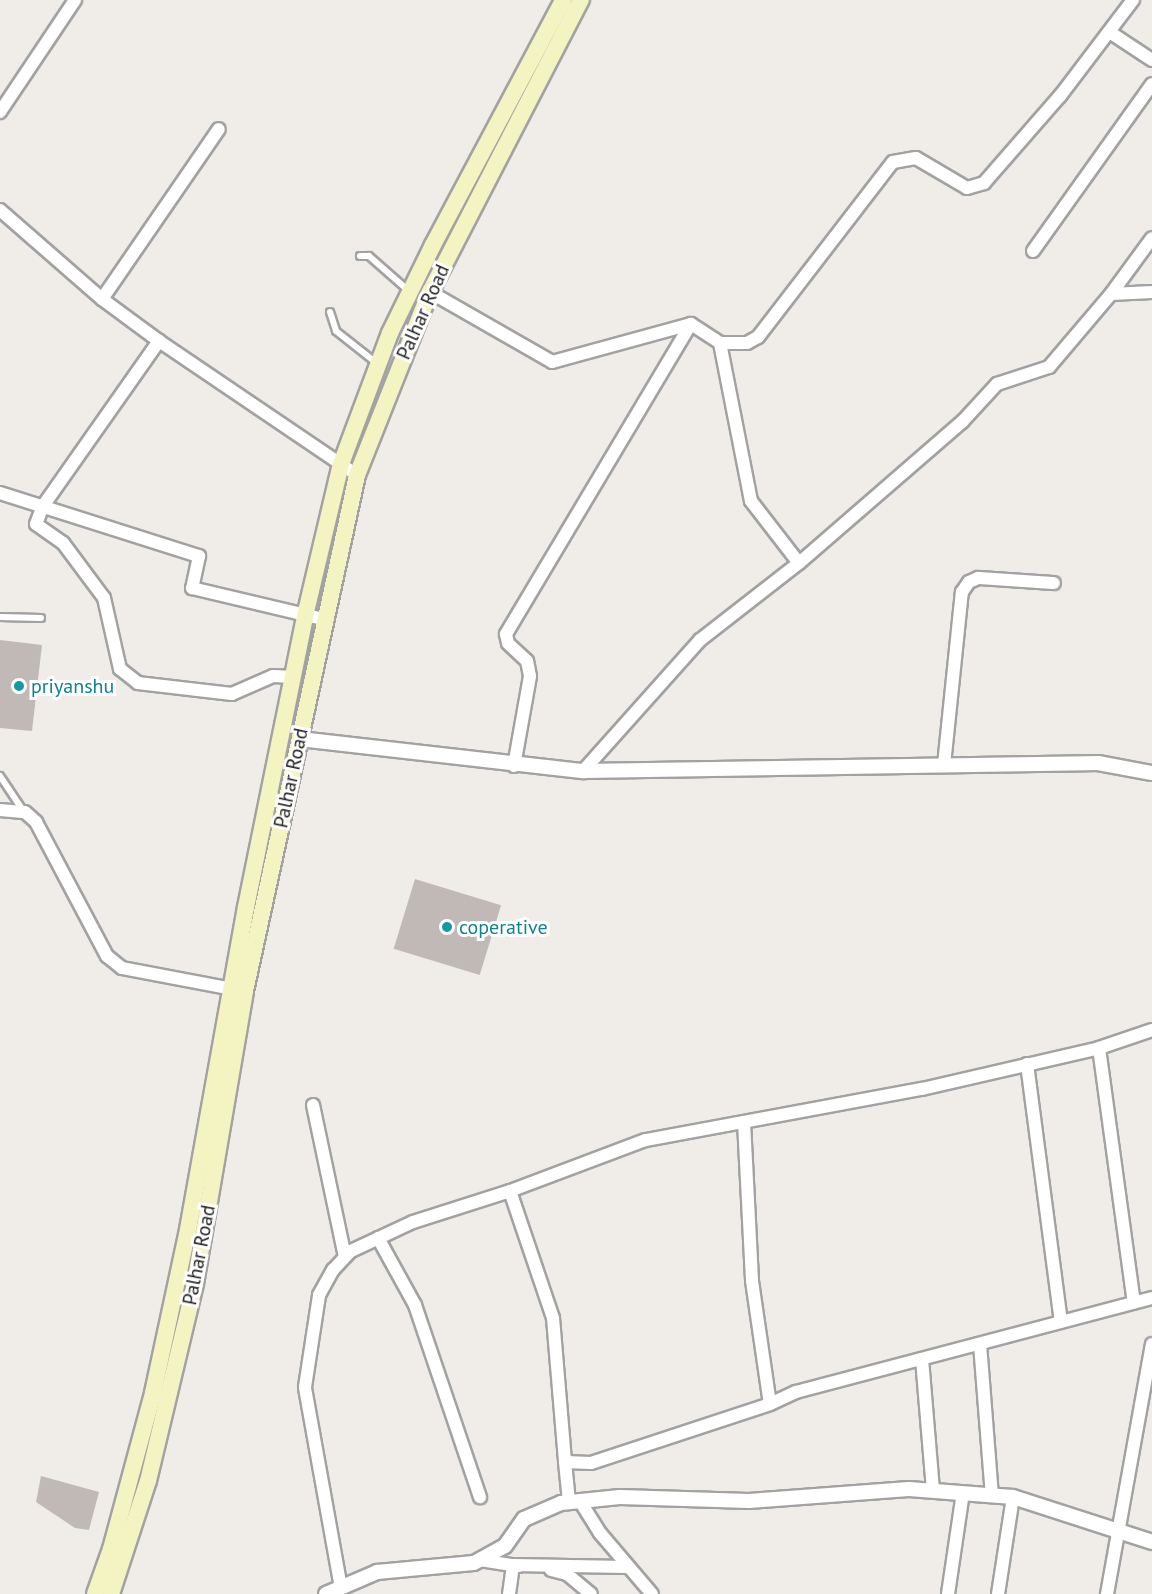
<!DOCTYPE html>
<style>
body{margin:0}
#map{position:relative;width:1152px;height:1594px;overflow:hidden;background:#f0ede8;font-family:"PT Sans",sans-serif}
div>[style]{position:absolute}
.building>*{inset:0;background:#c1b9b5;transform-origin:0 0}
.roads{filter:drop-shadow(2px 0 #a2a2a2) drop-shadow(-2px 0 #a2a2a2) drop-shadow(0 2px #a2a2a2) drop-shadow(0 -2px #a2a2a2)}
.service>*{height:6px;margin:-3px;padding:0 3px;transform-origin:3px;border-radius:3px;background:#fff}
.minor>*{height:12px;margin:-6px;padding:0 6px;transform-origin:6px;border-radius:6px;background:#fff}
.tertiary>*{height:14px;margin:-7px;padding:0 7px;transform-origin:7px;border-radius:7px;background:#fff}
.secondary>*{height:16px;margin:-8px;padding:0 8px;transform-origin:8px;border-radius:8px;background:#f4f4c2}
.dots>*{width:16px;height:16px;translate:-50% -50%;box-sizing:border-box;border:3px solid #fff;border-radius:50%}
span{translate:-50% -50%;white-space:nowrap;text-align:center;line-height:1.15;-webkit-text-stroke:6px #fff;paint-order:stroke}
.street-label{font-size:20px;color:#212121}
.culture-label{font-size:20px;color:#0d838f}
.left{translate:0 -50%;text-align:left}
</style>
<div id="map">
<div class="building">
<i style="clip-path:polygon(0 640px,42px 645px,32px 731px,0 728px)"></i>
<i style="left:415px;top:879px;width:90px;height:73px;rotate:17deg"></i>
<i style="clip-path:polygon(41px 1476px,99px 1492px,89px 1530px,75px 1528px,36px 1502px)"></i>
</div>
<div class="roads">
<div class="service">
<i style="left:360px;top:256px;width:9px"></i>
<i style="left:369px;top:256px;width:53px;rotate:41.2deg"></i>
<i style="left:330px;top:312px;width:20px;rotate:72deg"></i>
<i style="left:336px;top:331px;width:53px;rotate:38.2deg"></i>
<i style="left:0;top:617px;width:41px;rotate:1.4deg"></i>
<i style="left:0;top:776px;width:43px;rotate:56.3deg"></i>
</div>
<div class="minor">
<i style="left:1111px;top:33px;width:49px;rotate:33.4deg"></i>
<i style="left:0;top:112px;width:135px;rotate:-56.2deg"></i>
<i style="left:0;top:210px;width:135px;rotate:41.1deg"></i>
<i style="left:102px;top:299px;width:71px;rotate:36.4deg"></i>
<i style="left:1033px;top:251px;width:205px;rotate:-54.5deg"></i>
<i style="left:430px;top:292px;width:141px;rotate:29.8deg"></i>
<i style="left:552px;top:362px;width:144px;rotate:-15.3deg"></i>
<i style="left:691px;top:324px;width:35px;rotate:33deg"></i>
<i style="left:720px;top:343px;width:27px"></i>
<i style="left:747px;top:343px;width:13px;rotate:-29deg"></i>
<i style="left:758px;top:337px;width:221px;rotate:-52.4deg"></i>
<i style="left:893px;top:162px;width:23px;rotate:-10deg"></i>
<i style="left:916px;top:158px;width:59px;rotate:30.5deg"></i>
<i style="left:967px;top:188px;width:18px;rotate:-16deg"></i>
<i style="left:984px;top:183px;width:116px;rotate:-48.9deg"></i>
<i style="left:1060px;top:96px;width:121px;rotate:-52.8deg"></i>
<i style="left:1111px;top:294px;width:41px;rotate:-2.8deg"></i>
<i style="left:102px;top:299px;width:206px;rotate:-55.5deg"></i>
<i style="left:720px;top:343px;width:161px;rotate:78.9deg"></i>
<i style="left:751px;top:501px;width:78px;rotate:52.3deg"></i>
<i style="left:0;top:493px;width:209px;rotate:17.6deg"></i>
<i style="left:199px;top:556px;width:33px;rotate:102deg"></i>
<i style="left:192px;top:588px;width:135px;rotate:13.3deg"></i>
<i style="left:293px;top:677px;width:20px;rotate:-177deg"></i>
<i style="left:273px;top:676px;width:45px;rotate:156.3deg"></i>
<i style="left:232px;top:694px;width:95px;rotate:-173.3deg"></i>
<i style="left:138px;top:683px;width:23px;rotate:-142deg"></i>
<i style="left:120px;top:669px;width:73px;rotate:-102.7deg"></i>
<i style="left:104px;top:598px;width:69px;rotate:-126.7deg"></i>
<i style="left:63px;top:543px;width:33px;rotate:-145deg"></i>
<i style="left:36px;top:524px;width:19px;rotate:-69deg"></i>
<i style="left:43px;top:506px;width:202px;rotate:-54.9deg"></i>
<i style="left:159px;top:341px;width:239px;rotate:34.1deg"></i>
<i style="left:944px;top:765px;width:174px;rotate:-84.1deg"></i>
<i style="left:962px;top:592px;width:12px;rotate:-55deg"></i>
<i style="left:969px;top:582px;width:10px;rotate:-24deg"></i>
<i style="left:978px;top:578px;width:76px;rotate:3.8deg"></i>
<i style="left:514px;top:766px;width:91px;rotate:-79.9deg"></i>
<i style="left:530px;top:676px;width:15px;rotate:-101deg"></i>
<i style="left:527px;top:661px;width:26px;rotate:-137deg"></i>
<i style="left:508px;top:643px;width:9px;rotate:-103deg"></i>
<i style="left:506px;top:634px;width:361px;rotate:-59.2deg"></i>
<i style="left:583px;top:771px;width:176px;rotate:-48.2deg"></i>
<i style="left:700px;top:640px;width:125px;rotate:-37.9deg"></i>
<i style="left:799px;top:563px;width:216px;rotate:-40.9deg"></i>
<i style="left:962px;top:422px;width:52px;rotate:-47.4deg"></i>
<i style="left:997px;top:384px;width:55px;rotate:-18.1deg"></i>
<i style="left:1049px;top:367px;width:96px;rotate:-49.7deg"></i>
<i style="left:1111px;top:294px;width:69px;rotate:-53.8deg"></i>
<i style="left:0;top:810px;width:25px;rotate:5deg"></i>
<i style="left:25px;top:812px;width:15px;rotate:42deg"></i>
<i style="left:36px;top:822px;width:152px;rotate:62.1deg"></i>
<i style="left:107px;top:956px;width:19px;rotate:39deg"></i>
<i style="left:122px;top:968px;width:118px;rotate:10.7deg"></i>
<i style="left:1099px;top:1048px;width:257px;rotate:82.2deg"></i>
<i style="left:1027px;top:1064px;width:260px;rotate:82.5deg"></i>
<i style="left:313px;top:1105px;width:155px;rotate:78.1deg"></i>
<i style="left:744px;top:1122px;width:159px;rotate:87.1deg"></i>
<i style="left:752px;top:1281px;width:124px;rotate:81.7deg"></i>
<i style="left:510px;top:1191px;width:134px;rotate:71.3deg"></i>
<i style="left:553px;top:1318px;width:144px;rotate:85.2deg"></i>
<i style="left:378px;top:1238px;width:77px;rotate:61.1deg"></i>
<i style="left:415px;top:1305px;width:203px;rotate:71.3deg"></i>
<i style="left:980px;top:1344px;width:151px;rotate:85.5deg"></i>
<i style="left:922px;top:1359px;width:131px;rotate:85.2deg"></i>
<i style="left:580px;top:1501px;width:38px;rotate:58deg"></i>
<i style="left:600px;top:1533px;width:80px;rotate:49.6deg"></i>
<i style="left:569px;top:1502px;width:40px;rotate:-95.7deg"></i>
<i style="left:565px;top:1462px;width:26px;rotate:2deg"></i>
<i style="left:591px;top:1463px;width:188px;rotate:-18.2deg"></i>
<i style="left:770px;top:1404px;width:29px;rotate:-25deg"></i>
<i style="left:796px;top:1392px;width:368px;rotate:-14.8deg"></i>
<i style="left:480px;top:1560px;width:39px;rotate:9deg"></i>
<i style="left:551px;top:1570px;width:16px;rotate:14deg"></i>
<i style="left:567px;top:1574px;width:31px;rotate:40deg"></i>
<i style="left:341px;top:1588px;width:204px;rotate:-100.2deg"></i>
<i style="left:305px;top:1387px;width:93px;rotate:-81.3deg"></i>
<i style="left:319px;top:1295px;width:29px;rotate:-61deg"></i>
<i style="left:333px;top:1270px;width:26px;rotate:-47deg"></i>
<i style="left:351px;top:1251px;width:68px;rotate:-25.1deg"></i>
<i style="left:413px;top:1222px;width:102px;rotate:-17.7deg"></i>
<i style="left:510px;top:1191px;width:145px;rotate:-20.6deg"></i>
<i style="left:646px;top:1140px;width:281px;rotate:-10.5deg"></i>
<i style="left:922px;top:1089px;width:182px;rotate:-13deg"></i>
<i style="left:1099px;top:1048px;width:56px;rotate:-18.8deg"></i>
<i style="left:509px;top:1594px;width:29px;rotate:-82deg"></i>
<i style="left:513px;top:1565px;width:114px;rotate:1deg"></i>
<i style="left:948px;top:1594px;width:102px;rotate:-81.6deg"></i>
<i style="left:998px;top:1594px;width:98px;rotate:-81.2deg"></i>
<i style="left:1107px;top:1594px;width:254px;rotate:-79.8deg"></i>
</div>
<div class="tertiary">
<i style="left:300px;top:739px;width:285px;rotate:6.5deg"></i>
<i style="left:583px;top:771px;width:515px;rotate:-0.89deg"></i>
<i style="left:1098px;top:763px;width:55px;rotate:10.5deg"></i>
<i style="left:326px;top:1594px;width:56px;rotate:-23.3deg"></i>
<i style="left:377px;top:1572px;width:97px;rotate:-5.3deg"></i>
<i style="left:474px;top:1563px;width:35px;rotate:-29deg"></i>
<i style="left:505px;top:1546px;width:33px;rotate:-55deg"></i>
<i style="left:524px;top:1519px;width:40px;rotate:-23.4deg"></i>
<i style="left:561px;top:1503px;width:59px;rotate:-5.8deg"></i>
<i style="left:620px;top:1497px;width:129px;rotate:1.8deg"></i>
<i style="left:749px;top:1501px;width:160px;rotate:-4.3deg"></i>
<i style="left:909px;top:1489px;width:104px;rotate:4.4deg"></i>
<i style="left:1013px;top:1497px;width:146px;rotate:17.9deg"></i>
</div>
<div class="secondary">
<i style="left:95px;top:1594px;width:48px;rotate:-70.4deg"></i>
<i style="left:111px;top:1549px;width:162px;rotate:-74.9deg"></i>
<i style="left:153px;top:1393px;width:162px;rotate:-77.9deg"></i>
<i style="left:187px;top:1235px;width:333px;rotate:-79.8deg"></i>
<i style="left:246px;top:907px;width:297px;rotate:-78.5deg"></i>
<i style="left:305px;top:616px;width:156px;rotate:-76.7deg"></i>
<i style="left:341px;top:464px;width:140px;rotate:-69.5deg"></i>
<i style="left:390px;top:333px;width:98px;rotate:-64deg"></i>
<i style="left:433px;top:245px;width:277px;rotate:-62deg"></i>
<i style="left:111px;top:1594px;width:119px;rotate:-71.9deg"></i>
<i style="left:148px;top:1481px;width:203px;rotate:-76.6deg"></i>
<i style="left:195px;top:1284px;width:297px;rotate:-80.3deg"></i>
<i style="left:245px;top:991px;width:528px;rotate:-77.75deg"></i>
<i style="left:357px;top:475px;width:197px;rotate:-68.3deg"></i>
<i style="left:430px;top:292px;width:329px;rotate:-62.7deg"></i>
</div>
</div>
<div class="dots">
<i style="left:19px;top:686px;background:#0f9aa8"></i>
<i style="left:447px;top:927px;background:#0f9aa8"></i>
</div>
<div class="street-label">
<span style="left:423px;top:312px;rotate:-66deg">Palhar Road</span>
<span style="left:291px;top:778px;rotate:-78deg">Palhar Road</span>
<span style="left:199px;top:1255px;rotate:-79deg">Palhar Road</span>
</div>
<div class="culture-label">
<span class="left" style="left:31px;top:686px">priyanshu</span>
<span class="left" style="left:459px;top:927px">coperative</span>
</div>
</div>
